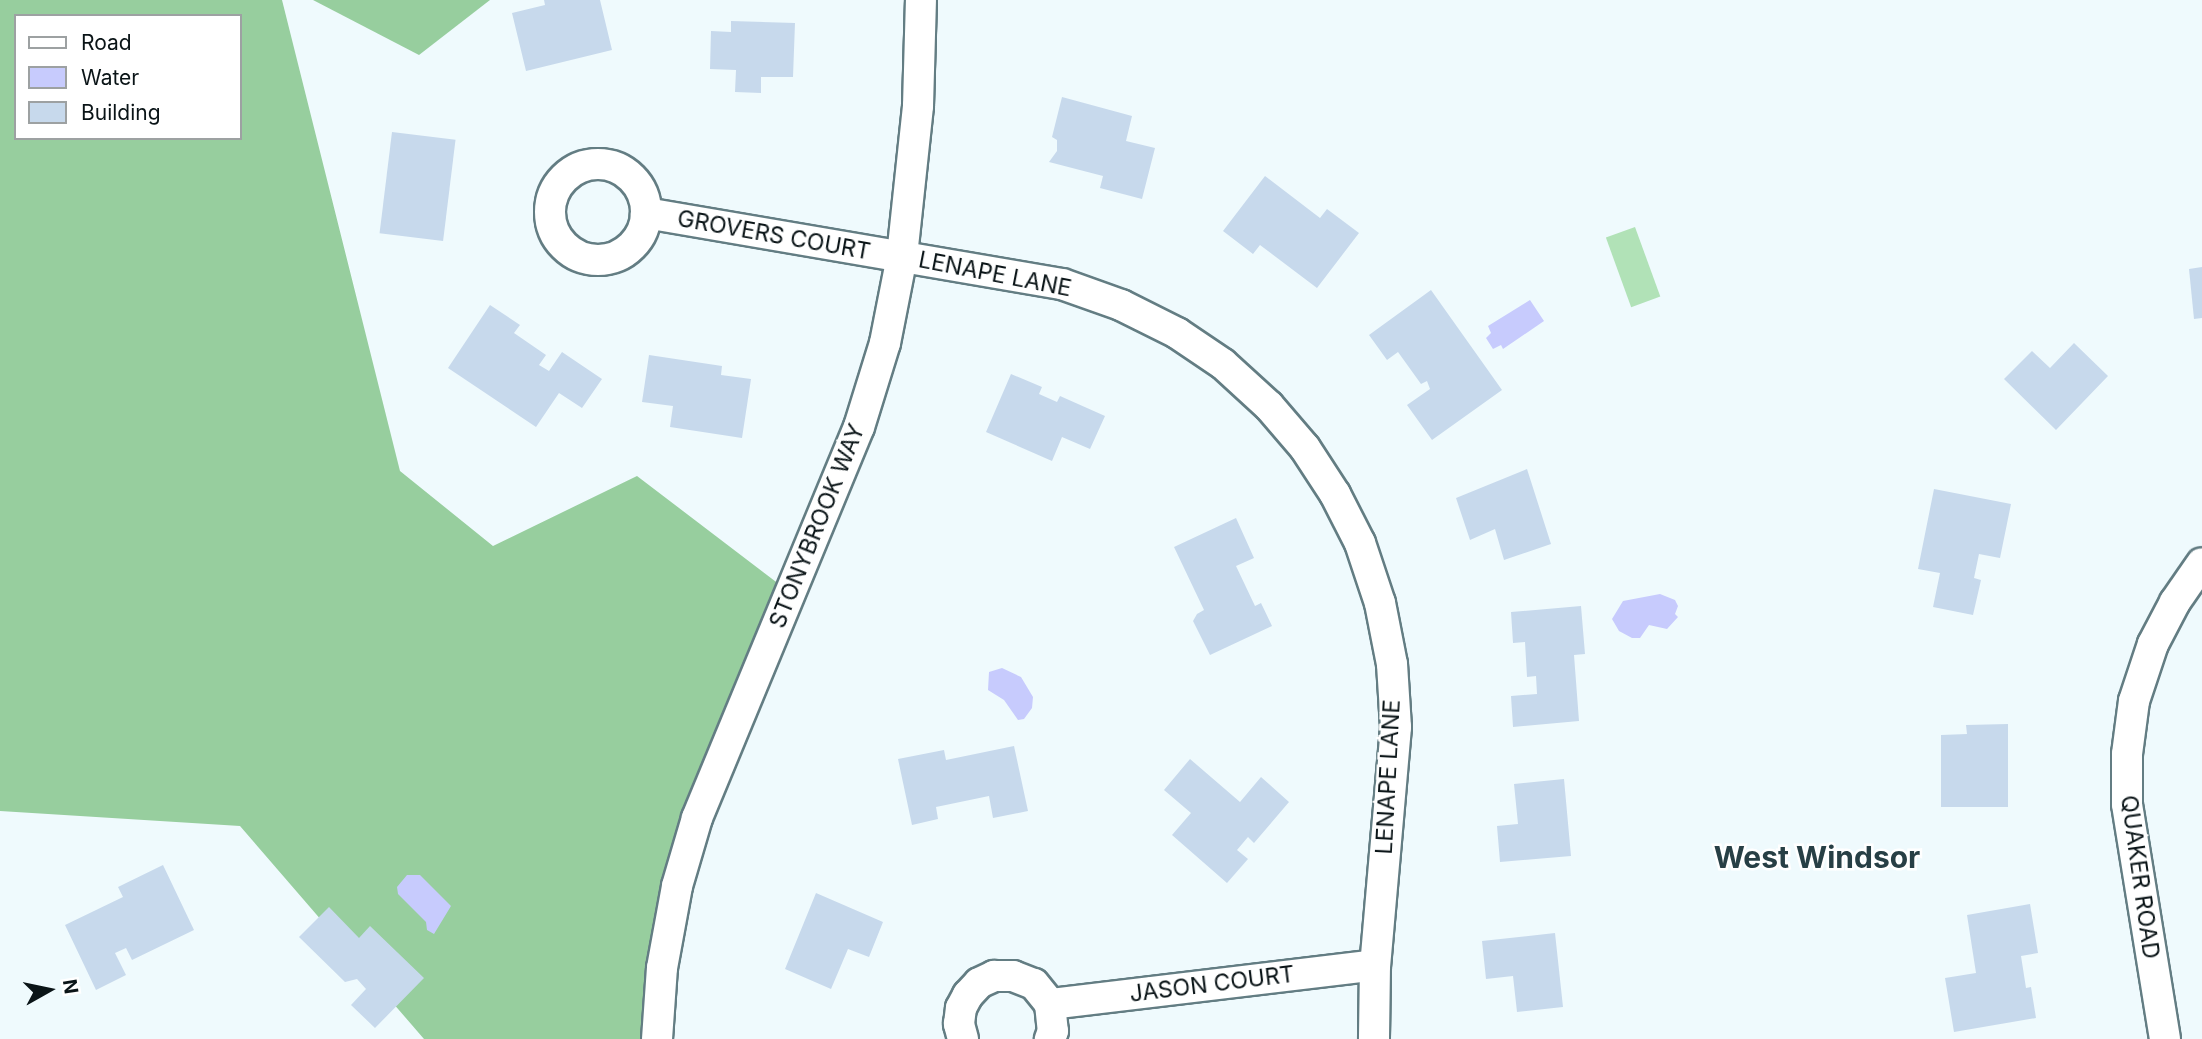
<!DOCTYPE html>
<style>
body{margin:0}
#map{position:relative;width:2202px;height:1039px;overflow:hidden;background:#effafd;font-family:Inter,sans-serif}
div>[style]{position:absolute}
.green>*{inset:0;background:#b1e2b7;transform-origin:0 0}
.forest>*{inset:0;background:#97ce9e}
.water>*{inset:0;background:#c7cbfd}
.building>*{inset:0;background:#c7d9ec;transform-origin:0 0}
.roads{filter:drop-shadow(2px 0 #637d83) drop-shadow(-2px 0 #637d83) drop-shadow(0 2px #637d83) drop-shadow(0 -2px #637d83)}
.minor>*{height:30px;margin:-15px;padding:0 15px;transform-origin:15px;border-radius:15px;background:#fff}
.minor>.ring{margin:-15px;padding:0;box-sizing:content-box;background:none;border:30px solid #fff;border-radius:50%}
span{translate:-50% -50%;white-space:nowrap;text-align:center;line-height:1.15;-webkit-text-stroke:5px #fff;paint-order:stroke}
.street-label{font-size:23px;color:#0a1417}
.district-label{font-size:30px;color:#273f45;font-weight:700}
.legend{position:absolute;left:14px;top:14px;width:228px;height:126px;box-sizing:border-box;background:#fff;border:2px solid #9da1a2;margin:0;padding:9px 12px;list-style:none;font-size:21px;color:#0a1417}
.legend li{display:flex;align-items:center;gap:14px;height:35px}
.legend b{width:35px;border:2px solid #9da1a2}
.north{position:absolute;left:14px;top:955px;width:70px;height:70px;-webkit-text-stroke:5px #fff;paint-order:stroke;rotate:81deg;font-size:19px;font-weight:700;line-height:28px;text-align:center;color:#0a1417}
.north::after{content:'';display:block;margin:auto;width:24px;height:32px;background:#0a1417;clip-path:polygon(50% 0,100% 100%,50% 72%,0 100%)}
</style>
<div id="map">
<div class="green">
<i style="left:1635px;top:227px;width:74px;height:31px;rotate:70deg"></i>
</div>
<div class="forest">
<i style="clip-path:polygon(evenodd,0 0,282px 0,400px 471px,493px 546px,637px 476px,792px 594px,692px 831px,661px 1039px,424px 1039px,240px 826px,0 811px,0 0,16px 16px,240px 16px,240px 138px,16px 138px,16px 16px)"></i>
<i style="clip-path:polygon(313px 0,490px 0,419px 55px)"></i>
</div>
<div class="water">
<i style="clip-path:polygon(1530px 300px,1544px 321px,1503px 349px,1501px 345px,1493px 349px,1486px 338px,1491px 333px,1488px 326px)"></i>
<i style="clip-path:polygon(1660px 594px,1675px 600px,1678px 606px,1675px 614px,1678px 617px,1667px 629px,1649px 625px,1640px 638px,1632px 638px,1619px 631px,1612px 619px,1623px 601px)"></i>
<i style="clip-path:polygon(1002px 668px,1021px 677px,1033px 697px,1032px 708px,1024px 719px,1018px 720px,1004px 700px,988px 690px,989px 672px)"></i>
<i style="clip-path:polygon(407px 875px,420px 875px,451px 906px,434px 934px,427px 930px,426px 922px,398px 894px,397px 887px)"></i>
</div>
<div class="building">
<i style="clip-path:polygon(544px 0,600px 0,612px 50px,526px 71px,512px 13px,545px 5px)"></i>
<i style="clip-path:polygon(731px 21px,795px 23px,793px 77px,761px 77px,761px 93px,735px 92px,736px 70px,710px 69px,711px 31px,731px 32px)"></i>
<i style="clip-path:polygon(1062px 97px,1132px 116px,1126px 141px,1155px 148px,1142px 199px,1100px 188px,1103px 176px,1049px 162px,1057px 151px,1057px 140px,1052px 137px)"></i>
<i style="left:392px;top:132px;width:64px;height:102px;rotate:7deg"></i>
<i style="clip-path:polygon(1265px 176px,1320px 218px,1327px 209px,1359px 233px,1317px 288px,1260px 245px,1253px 254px,1223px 231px)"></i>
<i style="clip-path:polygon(2202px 267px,2202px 318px,2194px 319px,2189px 269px)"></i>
<i style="clip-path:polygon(1431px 290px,1502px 390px,1432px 440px,1407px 405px,1430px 389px,1427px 381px,1421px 384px,1398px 352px,1387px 360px,1369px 335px)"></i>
<i style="clip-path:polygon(490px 305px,520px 325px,514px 333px,546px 355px,539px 365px,549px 371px,562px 352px,602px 379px,582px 408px,559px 393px,536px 427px,448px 368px)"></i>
<i style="clip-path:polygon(2074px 343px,2108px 376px,2056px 430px,2004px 379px,2032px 351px,2050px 368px)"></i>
<i style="clip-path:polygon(649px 355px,722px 366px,721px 375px,751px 379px,742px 438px,670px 427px,673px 406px,642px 402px)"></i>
<i style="clip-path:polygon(1011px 374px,1042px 387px,1039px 394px,1057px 402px,1060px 396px,1105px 416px,1090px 449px,1062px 437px,1052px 461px,986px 432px)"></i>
<i style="clip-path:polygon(1527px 469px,1551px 544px,1504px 560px,1495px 529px,1470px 540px,1456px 498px)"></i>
<i style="clip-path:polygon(1934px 489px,2011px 504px,2000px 558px,1979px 554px,1974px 578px,1981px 580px,1973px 615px,1933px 607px,1940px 573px,1918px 569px)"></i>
<i style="clip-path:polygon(1236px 518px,1254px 558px,1236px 566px,1255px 606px,1261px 603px,1272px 626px,1210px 655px,1193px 621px,1197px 614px,1204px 610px,1174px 547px)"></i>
<i style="clip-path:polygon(1581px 606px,1585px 654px,1574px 655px,1579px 721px,1513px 727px,1511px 696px,1537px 694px,1536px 676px,1527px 677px,1525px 642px,1513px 643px,1511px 612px)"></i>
<i style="clip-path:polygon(2008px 724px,2008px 807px,1941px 807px,1941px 735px,1967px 734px,1966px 725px)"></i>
<i style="clip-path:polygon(1014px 746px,1028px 811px,993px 818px,989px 796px,936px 807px,938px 819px,912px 825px,898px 759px,944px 750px,946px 760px)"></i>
<i style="clip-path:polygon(1190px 759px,1240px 802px,1261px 777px,1289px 802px,1254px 843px,1248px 837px,1237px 850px,1248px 859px,1227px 883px,1172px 835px,1191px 813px,1164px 790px)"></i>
<i style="clip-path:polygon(1564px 779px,1571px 856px,1500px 862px,1497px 826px,1518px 824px,1514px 784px)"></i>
<i style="clip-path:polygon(163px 865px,194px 930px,132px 960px,126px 948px,115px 953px,126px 975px,96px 990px,65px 925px,123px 897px,118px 887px)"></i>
<i style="clip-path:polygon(816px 893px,883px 922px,869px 957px,848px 949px,831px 989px,785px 969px)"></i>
<i style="clip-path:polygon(2030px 904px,2038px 953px,2021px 956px,2026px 988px,2031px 987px,2036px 1018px,1954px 1032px,1945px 978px,1976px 973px,1967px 915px)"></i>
<i style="clip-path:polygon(329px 907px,359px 938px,370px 926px,424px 978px,375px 1028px,351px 1005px,366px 989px,357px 979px,345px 982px,299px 937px)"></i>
<i style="clip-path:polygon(1555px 933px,1563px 1007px,1517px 1012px,1513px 976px,1486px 979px,1482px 941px)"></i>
</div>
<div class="roads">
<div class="minor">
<i class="ring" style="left:550px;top:164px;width:66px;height:66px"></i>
<i style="left:646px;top:213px;width:422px;rotate:9.7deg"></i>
<i style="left:1062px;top:284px;width:63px;rotate:19.6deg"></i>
<i style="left:1121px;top:305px;width:63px;rotate:26.6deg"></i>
<i style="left:1177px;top:333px;width:55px;rotate:34deg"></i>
<i style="left:1223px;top:364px;width:62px;rotate:42.4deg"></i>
<i style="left:1269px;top:406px;width:55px;rotate:49.4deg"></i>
<i style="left:1305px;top:448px;width:55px;rotate:56.9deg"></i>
<i style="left:1335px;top:494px;width:55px;rotate:63deg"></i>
<i style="left:1360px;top:543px;width:63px;rotate:71.6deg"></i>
<i style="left:1380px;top:603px;width:62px;rotate:78.9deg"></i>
<i style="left:1392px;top:664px;width:63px;rotate:86.4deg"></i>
<i style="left:1396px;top:727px;width:239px;rotate:95deg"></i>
<i style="left:1375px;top:965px;width:74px;rotate:90.8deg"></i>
<i style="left:1050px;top:1004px;width:327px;rotate:-6.8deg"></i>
<i style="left:657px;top:1039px;width:71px;rotate:-86deg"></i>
<i style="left:662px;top:968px;width:83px;rotate:-79.6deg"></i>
<i style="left:677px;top:886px;width:71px;rotate:-73.6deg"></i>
<i style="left:697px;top:818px;width:423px;rotate:-67.5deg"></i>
<i style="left:859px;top:427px;width:88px;rotate:-72.8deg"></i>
<i style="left:885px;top:343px;width:89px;rotate:-78.9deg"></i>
<i style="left:902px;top:256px;width:151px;rotate:-83.9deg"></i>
<i style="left:918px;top:106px;width:106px;rotate:-88.4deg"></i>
<i style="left:963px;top:1039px;width:16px;rotate:-105deg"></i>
<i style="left:959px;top:1024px;width:16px;rotate:-83deg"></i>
<i style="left:961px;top:1008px;width:15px;rotate:-62deg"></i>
<i style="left:968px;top:995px;width:16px;rotate:-47deg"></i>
<i style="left:979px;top:983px;width:17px;rotate:-25deg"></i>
<i style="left:994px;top:976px;width:19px"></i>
<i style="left:1013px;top:976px;width:22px;rotate:21deg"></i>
<i style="left:1034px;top:984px;width:26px;rotate:51deg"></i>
<i style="left:1050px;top:1004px;width:27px;rotate:84deg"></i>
<i style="left:1053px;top:1031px;width:9px;rotate:111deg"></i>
<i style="left:2165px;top:1039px;width:238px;rotate:-99.2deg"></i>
<i style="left:2127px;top:804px;width:50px;rotate:-90deg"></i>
<i style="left:2127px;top:754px;width:53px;rotate:-82.5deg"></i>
<i style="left:2134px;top:701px;width:60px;rotate:-71.6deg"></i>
<i style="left:2153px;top:644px;width:47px;rotate:-62.4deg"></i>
<i style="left:2175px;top:602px;width:47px;rotate:-55.3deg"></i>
</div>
</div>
<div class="street-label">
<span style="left:774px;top:235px;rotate:10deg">GROVERS COURT</span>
<span style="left:995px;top:274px;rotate:11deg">LENAPE LANE</span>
<span style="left:817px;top:526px;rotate:-68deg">STONYBROOK WAY</span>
<span style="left:1388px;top:777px;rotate:-87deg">LENAPE LANE</span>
<span style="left:2140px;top:877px;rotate:82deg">QUAKER ROAD</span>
<span style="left:1212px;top:984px;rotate:-7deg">JASON COURT</span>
</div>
<div class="district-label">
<span style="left:1817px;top:857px">West Windsor</span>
</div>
<ul class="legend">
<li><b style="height:9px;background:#fff"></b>Road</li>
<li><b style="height:19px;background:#c7cbfd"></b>Water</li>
<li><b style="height:19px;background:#c7d9ec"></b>Building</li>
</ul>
<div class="north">N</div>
</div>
